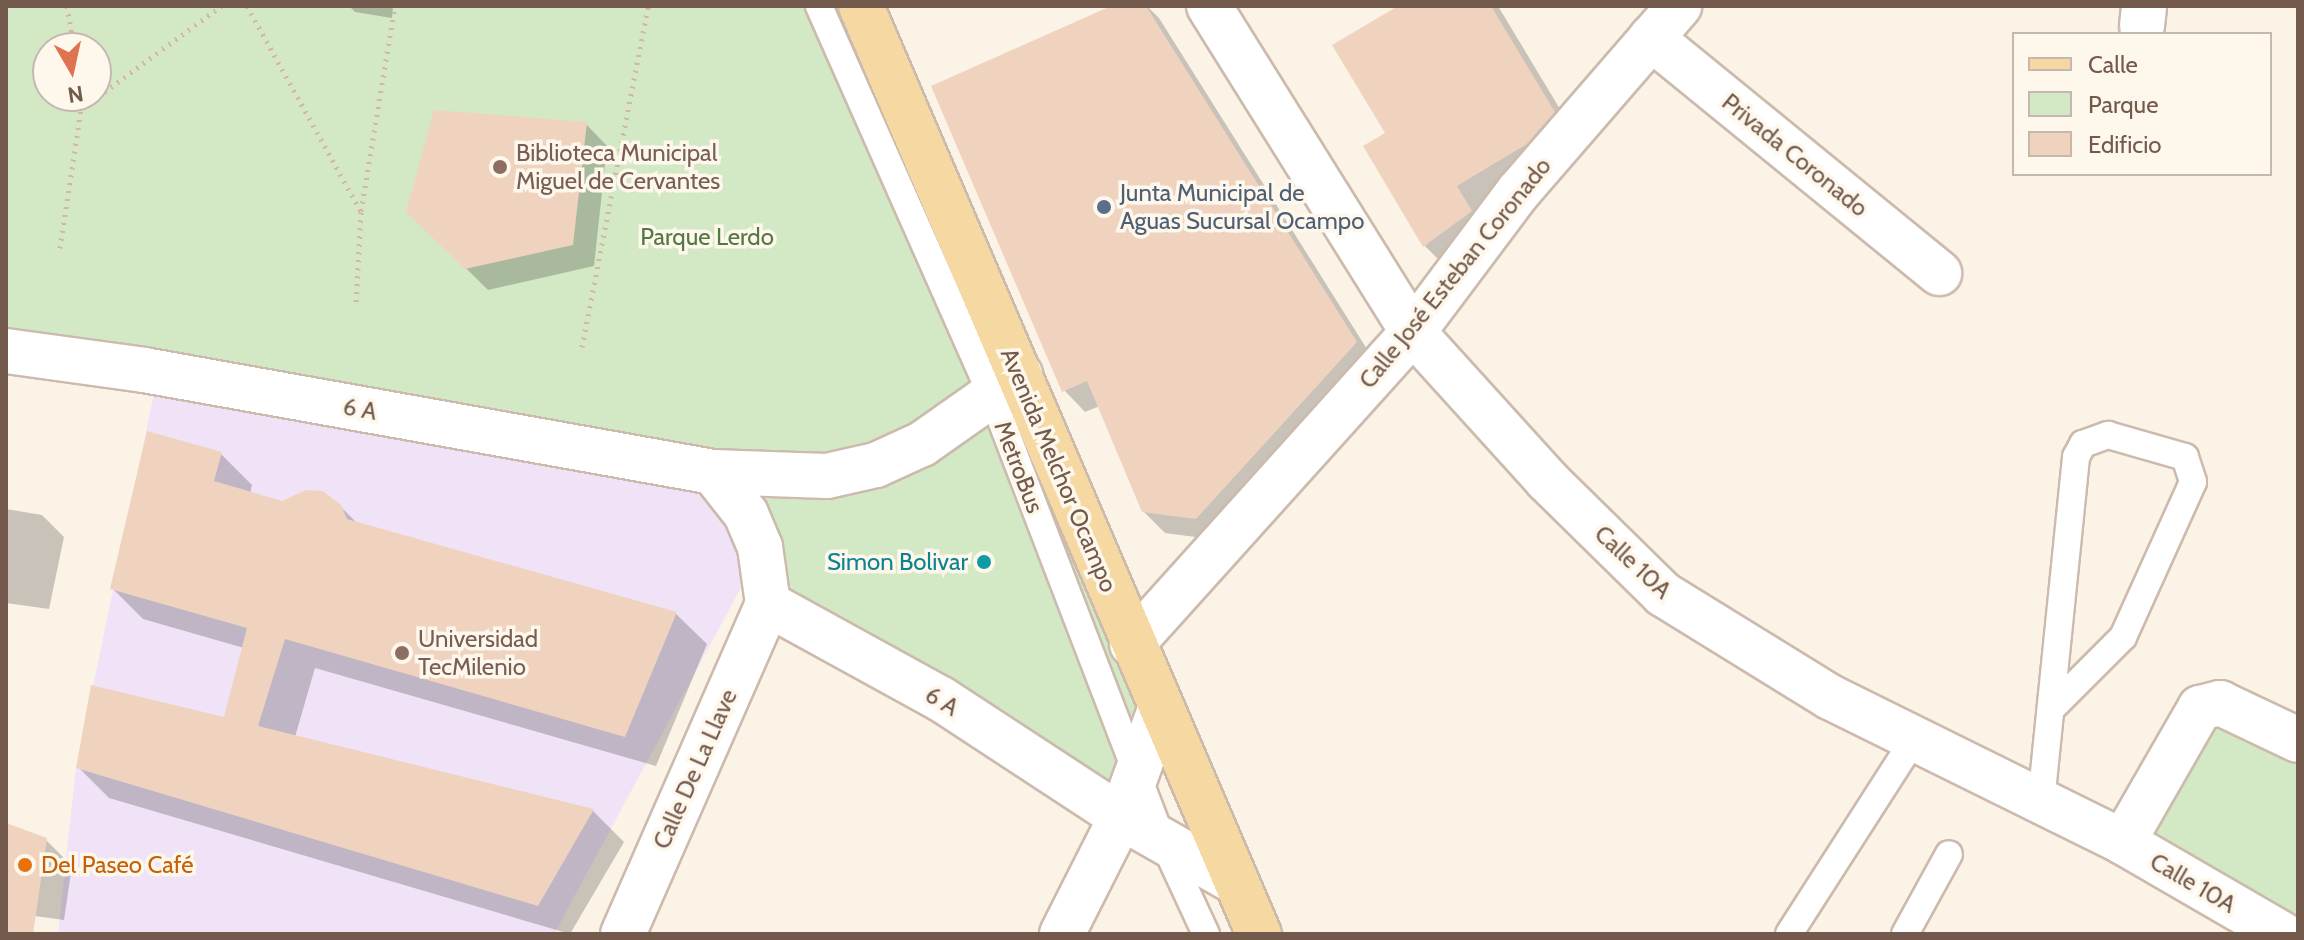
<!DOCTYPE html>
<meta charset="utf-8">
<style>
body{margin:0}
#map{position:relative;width:2304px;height:940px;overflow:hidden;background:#fbf3e6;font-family:Cabin,sans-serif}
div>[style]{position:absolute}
.education>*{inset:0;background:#f0e3f7}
.green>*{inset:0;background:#d3e8c5}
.shadow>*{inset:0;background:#0003}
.building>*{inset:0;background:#efd3bf}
.path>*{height:5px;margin-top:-2.5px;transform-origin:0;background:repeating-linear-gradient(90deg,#d4b6a2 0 2px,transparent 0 8px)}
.roads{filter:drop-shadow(2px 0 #ccbbad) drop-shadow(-2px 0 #ccbbad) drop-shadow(0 2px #ccbbad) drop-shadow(0 -2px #ccbbad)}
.service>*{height:26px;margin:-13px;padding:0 13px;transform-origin:13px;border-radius:13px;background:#fff}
.minor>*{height:44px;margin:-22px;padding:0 22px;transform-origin:22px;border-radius:22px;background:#fff}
.primary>*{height:44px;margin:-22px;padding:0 22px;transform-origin:22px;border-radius:22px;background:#f6d8a2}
.dots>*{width:22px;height:22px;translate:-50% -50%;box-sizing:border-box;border:4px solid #fef7ec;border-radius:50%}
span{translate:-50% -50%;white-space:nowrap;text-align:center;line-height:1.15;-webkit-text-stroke:7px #fef7ec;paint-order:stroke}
.education-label{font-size:24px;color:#785e54}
.left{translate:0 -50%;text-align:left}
.street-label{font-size:24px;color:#735a4c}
.service-label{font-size:24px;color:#4e5e75}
.park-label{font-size:24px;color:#547844}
.culture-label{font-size:24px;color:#0d838f}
.right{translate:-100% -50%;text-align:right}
.food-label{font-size:24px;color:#c56008}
.frame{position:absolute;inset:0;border:8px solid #735a4c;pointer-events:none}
.legend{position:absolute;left:2012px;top:32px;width:260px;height:144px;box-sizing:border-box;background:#fef7ec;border:2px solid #c6b8ac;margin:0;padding:10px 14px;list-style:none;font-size:24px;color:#735a4c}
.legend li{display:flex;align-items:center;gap:16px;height:40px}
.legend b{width:40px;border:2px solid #c6b8ac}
.north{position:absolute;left:32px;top:32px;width:80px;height:80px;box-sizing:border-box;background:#fef7ec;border:2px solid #c6b8ac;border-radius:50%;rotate:171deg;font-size:22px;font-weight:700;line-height:32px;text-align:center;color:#735a4c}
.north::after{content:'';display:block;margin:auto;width:28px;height:36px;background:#df7251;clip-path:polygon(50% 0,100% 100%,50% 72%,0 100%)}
</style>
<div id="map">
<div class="education">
<i style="clip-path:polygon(156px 384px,673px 475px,713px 506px,743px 553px,744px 582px,554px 934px,58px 934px,76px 768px)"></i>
</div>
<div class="green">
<i style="clip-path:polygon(evenodd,6px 6px,861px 6px,1160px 709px,1121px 817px,768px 604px,713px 472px,6px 354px,6px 6px,48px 48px,96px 48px,96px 96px,48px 96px,48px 48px)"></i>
<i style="clip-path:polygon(2191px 720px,2298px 740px,2298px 934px,2123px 842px)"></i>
</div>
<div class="shadow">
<i style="clip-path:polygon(349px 6px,393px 6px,392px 18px,355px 12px)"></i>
<i style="clip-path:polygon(1116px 6px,1147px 6px,1159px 18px,1377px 365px,1218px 540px,1165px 533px,1143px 511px,1100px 406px,1085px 412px,1064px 390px)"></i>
<i style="clip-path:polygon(1401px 6px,1498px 6px,1575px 134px,1548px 165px,1477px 208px,1492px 234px,1446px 267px,1425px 246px,1387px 134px)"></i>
<i style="clip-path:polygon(586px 124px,607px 146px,594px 266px,488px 290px,408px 211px)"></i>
<i style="clip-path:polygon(149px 433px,221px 454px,252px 485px,250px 494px,282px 503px,340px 506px,358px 524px,676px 614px,707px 644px,656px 766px,315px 668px,295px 737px,593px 811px,624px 842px,570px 934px,109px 798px,78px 767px,225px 720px,244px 648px,143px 619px,112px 588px)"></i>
<i style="clip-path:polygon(6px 509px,42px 515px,64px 537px,49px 609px,6px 603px)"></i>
<i style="clip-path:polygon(6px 825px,46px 840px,72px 866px,64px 920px,6px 912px)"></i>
</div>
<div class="building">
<i style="clip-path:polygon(1111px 6px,1146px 6px,1357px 342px,1196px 519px,1142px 512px,1087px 381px,1062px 392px,931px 86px)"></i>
<i style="clip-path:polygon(1398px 6px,1491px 6px,1555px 112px,1527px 144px,1457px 186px,1472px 211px,1423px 247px,1363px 146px,1385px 133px,1332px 45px)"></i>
<i style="clip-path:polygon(434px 110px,587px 122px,573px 245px,465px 269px,406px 212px)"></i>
<i style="clip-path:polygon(147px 431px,222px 452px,214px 481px,282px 501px,306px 490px,323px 491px,341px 505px,347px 519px,677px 612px,625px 737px,285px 639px,258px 726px,594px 809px,538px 906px,76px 768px,91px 685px,224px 717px,247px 628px,110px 589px)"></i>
<i style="clip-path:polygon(6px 823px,47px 838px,33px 934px,6px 934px)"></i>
</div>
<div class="path">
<i style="left:67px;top:6px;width:43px;rotate:80.5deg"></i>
<i style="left:247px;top:6px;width:235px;rotate:61deg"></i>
<i style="left:361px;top:212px;width:92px;rotate:93.1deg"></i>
<i style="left:85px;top:106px;width:169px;rotate:-36.3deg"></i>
<i style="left:361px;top:211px;width:208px;rotate:-80.6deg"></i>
<i style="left:60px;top:248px;width:154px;rotate:-81.4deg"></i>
<i style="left:582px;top:347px;width:347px;rotate:-79deg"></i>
</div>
<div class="roads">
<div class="service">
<i style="left:819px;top:6px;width:424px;rotate:66.1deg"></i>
<i style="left:991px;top:394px;width:479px;rotate:69deg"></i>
<i style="left:1163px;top:841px;width:102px;rotate:65.2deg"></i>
<i style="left:2041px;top:802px;width:347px;rotate:-84.2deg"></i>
<i style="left:2076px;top:457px;width:15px;rotate:-62deg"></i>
<i style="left:2083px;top:444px;width:27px;rotate:-20deg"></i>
<i style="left:2108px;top:435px;width:80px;rotate:15.9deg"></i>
<i style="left:2185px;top:457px;width:26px;rotate:72deg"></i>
<i style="left:2193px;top:482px;width:170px;rotate:114.3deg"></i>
<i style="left:2123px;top:637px;width:100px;rotate:135deg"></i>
<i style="left:1789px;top:934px;width:232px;rotate:-57.3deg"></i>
<i style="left:1905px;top:934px;width:91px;rotate:-61.2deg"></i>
</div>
<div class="minor">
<i style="left:1209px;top:6px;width:385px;rotate:58deg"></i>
<i style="left:1413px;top:332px;width:200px;rotate:47.8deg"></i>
<i style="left:1547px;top:480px;width:163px;rotate:44.5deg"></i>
<i style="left:1663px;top:594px;width:196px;rotate:31.7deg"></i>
<i style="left:1830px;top:697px;width:327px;rotate:26.3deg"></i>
<i style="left:2123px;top:842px;width:184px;rotate:30.1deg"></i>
<i style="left:2142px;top:26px;width:20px;rotate:-84deg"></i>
<i style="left:1651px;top:38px;width:372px;rotate:39.2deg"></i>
<i style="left:6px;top:351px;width:139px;rotate:7.8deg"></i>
<i style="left:144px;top:370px;width:578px;rotate:10.16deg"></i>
<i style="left:713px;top:472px;width:114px;rotate:2deg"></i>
<i style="left:827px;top:476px;width:50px;rotate:-12.7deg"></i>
<i style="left:876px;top:465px;width:51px;rotate:-24.5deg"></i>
<i style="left:922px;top:444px;width:120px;rotate:-35.1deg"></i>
<i style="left:768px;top:604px;width:197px;rotate:28.8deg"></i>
<i style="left:941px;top:699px;width:215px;rotate:33.2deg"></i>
<i style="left:1121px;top:817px;width:133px;rotate:29.6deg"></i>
<i style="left:1132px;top:644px;width:420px;rotate:-48deg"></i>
<i style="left:1413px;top:332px;width:176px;rotate:-53.1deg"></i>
<i style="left:1519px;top:191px;width:245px;rotate:-49.1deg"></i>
<i style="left:2123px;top:842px;width:155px;rotate:-60.1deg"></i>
<i style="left:2200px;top:708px;width:21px;rotate:-14deg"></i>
<i style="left:2220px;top:703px;width:86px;rotate:25.4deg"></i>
<i style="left:623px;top:934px;width:360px;rotate:-66.3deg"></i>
<i style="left:768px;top:604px;width:58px;rotate:-98deg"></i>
<i style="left:760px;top:547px;width:36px;rotate:-113deg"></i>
<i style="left:746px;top:514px;width:53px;rotate:-128.2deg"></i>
<i style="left:1062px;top:934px;width:131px;rotate:-63.2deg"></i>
<i style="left:1121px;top:817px;width:115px;rotate:-70.1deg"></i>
</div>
<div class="primary">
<i style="left:861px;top:6px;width:1010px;rotate:66.79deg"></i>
</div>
</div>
<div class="dots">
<i style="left:500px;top:167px;background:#8d6e63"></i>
<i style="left:1104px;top:207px;background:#5c6f8a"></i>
<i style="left:984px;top:562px;background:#0f9aa8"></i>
<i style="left:402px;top:653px;background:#8d6e63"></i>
<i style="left:25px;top:865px;background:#e8710a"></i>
</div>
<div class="education-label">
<span class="left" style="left:516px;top:167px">Biblioteca Municipal<br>Miguel de Cervantes</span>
<span class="left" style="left:418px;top:653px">Universidad<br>TecMilenio</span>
</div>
<div class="street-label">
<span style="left:1795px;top:155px;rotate:39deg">Privada Coronado</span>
<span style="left:1455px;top:273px;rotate:-51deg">Calle José Esteban Coronado</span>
<span style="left:360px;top:409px;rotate:10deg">6 A</span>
<span style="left:1019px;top:467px;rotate:69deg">MetroBus</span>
<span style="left:1059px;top:470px;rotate:67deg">Avenida Melchor Ocampo</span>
<span style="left:1633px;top:562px;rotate:43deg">Calle 10A</span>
<span style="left:942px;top:701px;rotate:31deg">6 A</span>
<span style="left:695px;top:769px;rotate:-66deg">Calle De La Llave</span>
<span style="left:2193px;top:883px;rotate:30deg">Calle 10A</span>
</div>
<div class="service-label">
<span class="left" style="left:1120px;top:207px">Junta Municipal de<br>Aguas Sucursal Ocampo</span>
</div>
<div class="park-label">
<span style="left:707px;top:237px">Parque Lerdo</span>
</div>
<div class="culture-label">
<span class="right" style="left:968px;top:562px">Simon Bolivar</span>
</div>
<div class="food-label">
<span class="left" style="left:41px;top:865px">Del Paseo Café</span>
</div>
<div class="frame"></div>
<ul class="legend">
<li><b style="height:10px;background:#f6d8a2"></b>Calle</li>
<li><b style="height:22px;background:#d3e8c5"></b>Parque</li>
<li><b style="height:22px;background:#efd3bf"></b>Edificio</li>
</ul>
<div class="north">N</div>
</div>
